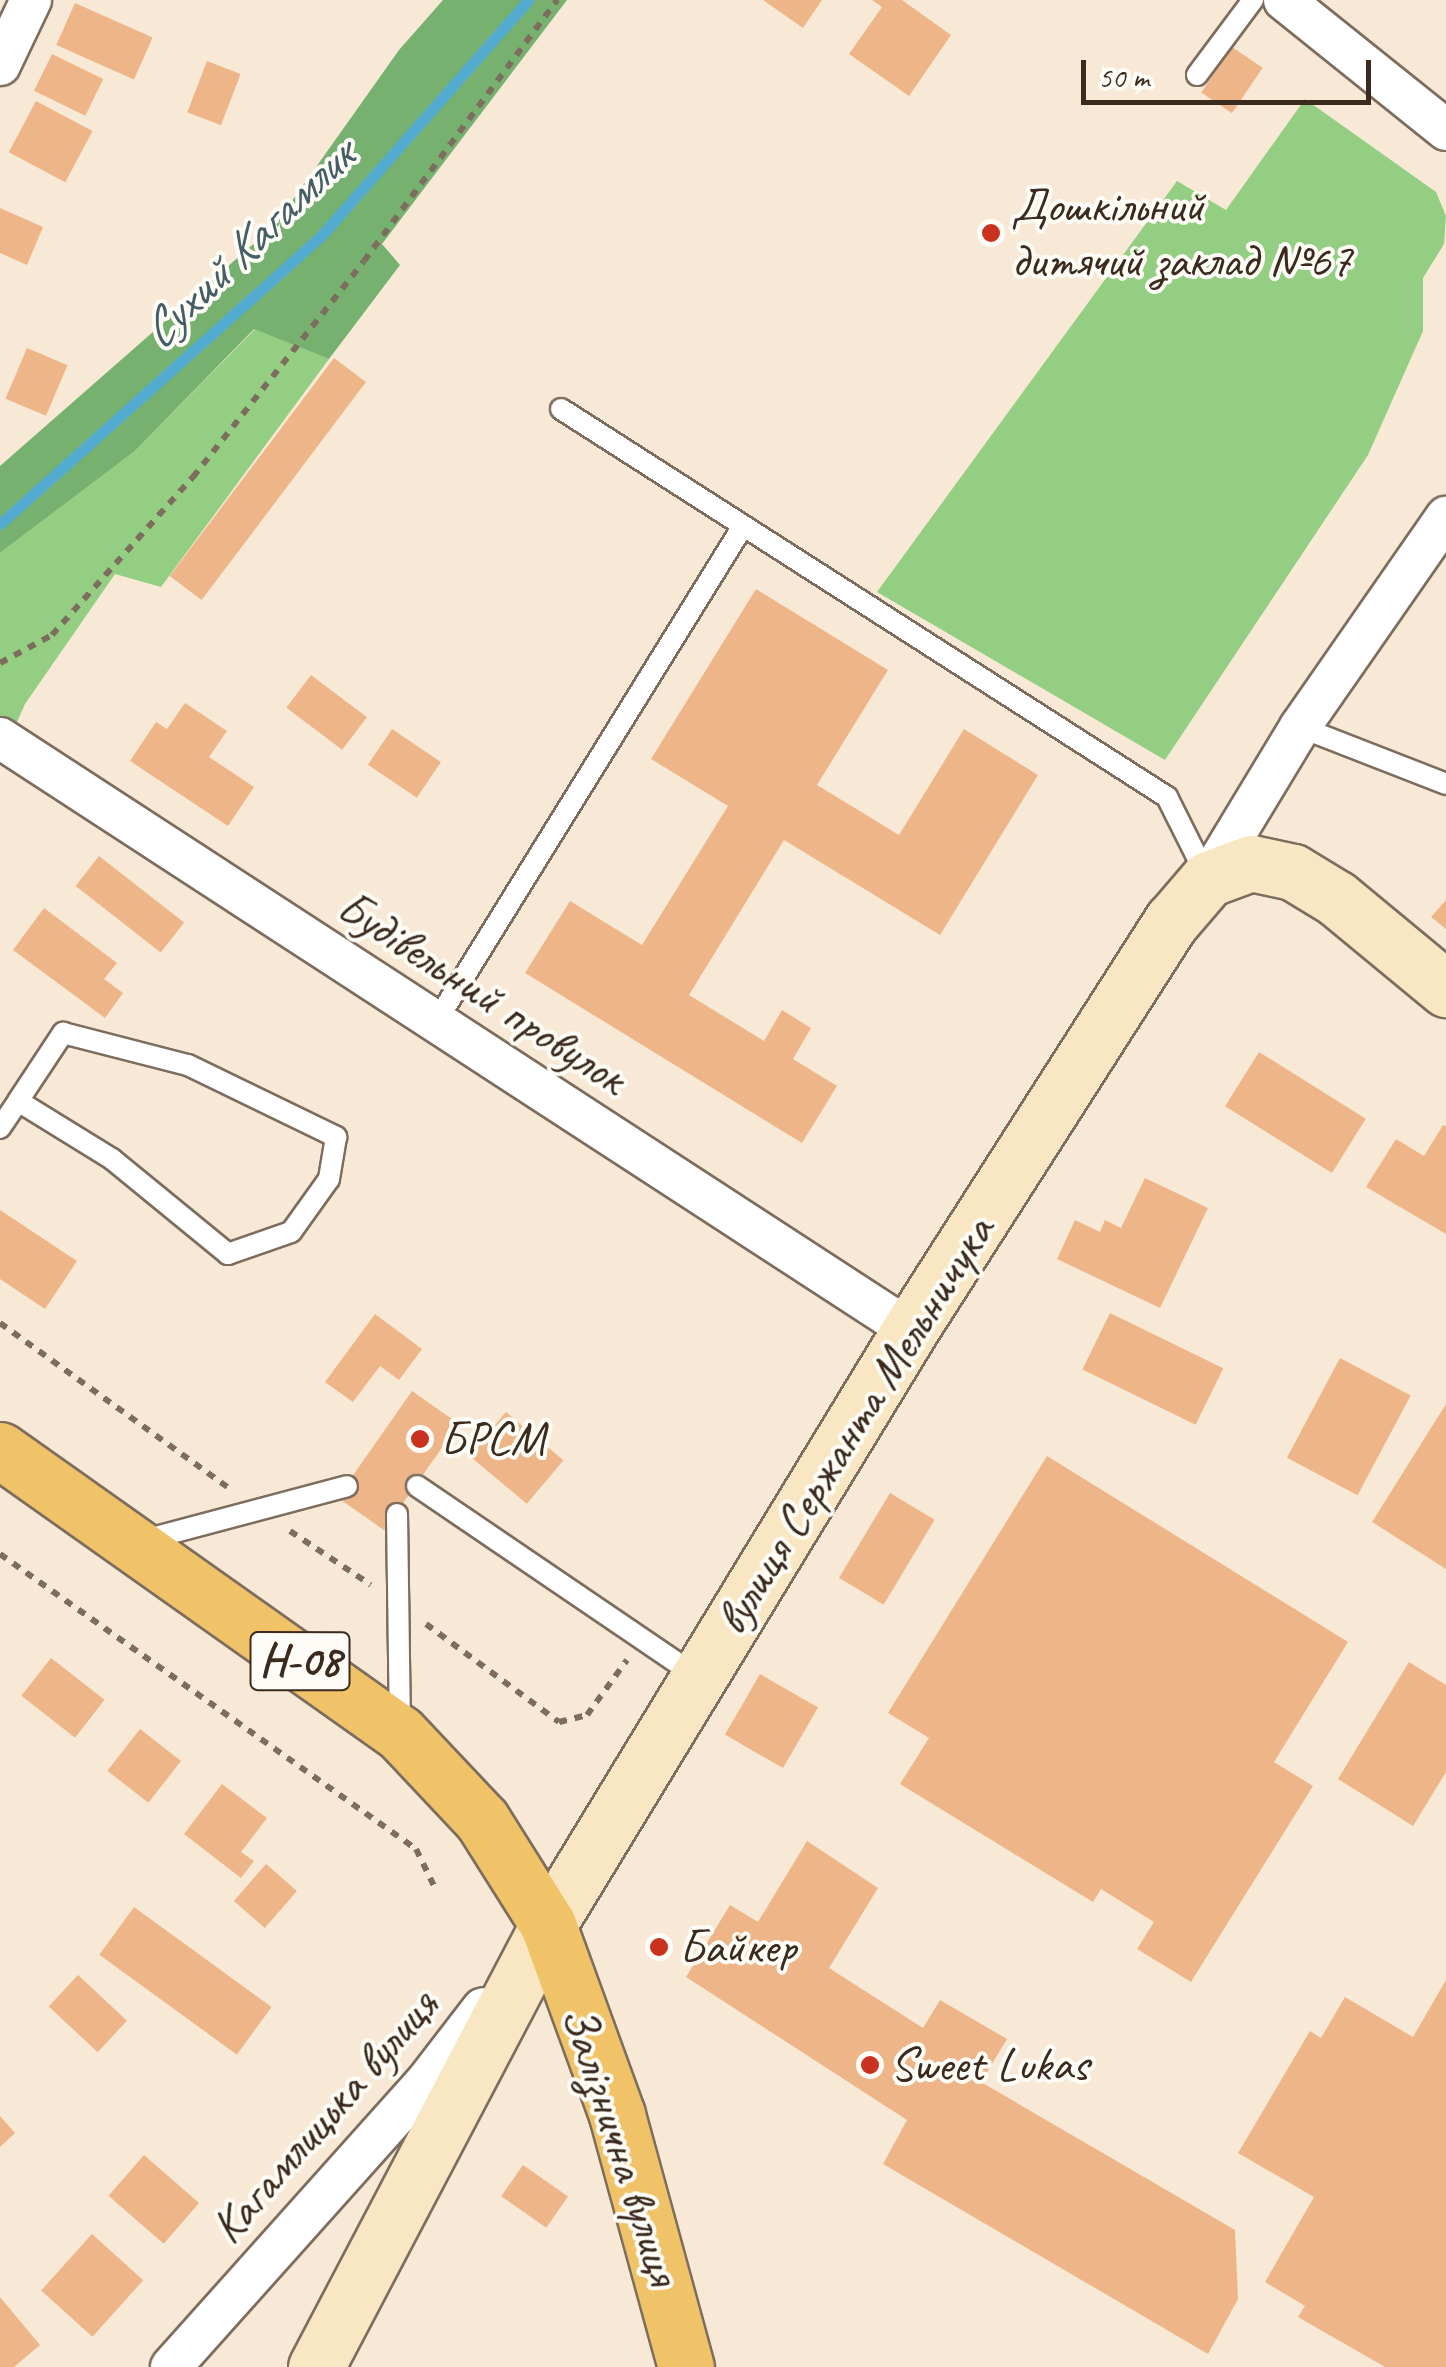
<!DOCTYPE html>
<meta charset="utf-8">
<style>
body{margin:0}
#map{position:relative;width:1446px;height:2367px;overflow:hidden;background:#f8e9d6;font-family:Caveat,sans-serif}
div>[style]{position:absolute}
.green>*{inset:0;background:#93ce82}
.forest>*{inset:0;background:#76b170}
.stream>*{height:11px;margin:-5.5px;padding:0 5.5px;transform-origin:5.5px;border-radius:5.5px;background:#53acd0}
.building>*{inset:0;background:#eeb688;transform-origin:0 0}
.path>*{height:6px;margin-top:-3px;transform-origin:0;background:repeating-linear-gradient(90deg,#7d6d5e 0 8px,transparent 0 16px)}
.roads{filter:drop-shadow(2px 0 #7d6d5e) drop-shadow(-2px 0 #7d6d5e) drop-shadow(0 2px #7d6d5e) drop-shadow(0 -2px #7d6d5e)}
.lane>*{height:20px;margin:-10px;padding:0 10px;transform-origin:10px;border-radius:10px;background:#fff}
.street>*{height:40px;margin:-20px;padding:0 20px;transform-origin:20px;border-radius:20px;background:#fff}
.secondary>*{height:55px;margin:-27.5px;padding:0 27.5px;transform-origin:27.5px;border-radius:27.5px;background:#f9e7c3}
.primary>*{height:55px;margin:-27.5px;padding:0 27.5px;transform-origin:27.5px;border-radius:27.5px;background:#f1c369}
.dots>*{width:28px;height:28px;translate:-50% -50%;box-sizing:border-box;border:5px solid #fdfcf7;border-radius:50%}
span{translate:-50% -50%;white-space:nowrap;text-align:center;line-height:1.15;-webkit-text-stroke:8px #fdfcf7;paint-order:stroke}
.shield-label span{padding:2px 8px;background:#fdfcf7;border:2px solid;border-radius:8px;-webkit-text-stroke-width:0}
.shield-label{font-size:45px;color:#3b2a1e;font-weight:700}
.poi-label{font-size:48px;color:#3b2a1e}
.left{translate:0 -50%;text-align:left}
.street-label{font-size:48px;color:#3b2a1e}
.water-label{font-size:50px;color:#455e65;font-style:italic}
.scale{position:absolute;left:1081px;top:60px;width:290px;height:45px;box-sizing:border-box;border:5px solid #3b2a1e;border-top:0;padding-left:12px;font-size:30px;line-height:35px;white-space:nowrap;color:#3b2a1e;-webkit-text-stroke:8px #fdfcf7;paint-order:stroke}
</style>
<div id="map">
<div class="green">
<i style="clip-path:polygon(1305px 99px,1436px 192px,1446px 216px,1444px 244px,1423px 278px,1423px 331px,1368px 455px,1165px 760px,877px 592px,1177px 181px,1226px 210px)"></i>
<i style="clip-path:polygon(255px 329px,329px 359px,161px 587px,115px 574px,25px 704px,0 760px,0 553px,135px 451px)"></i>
</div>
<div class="forest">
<i style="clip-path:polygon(443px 0,567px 0,382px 244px,400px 265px,329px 359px,254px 329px,135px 451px,0 553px,0 466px,275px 225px,399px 50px)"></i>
</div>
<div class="stream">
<i style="left:0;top:524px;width:431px;rotate:-41.9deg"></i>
<i style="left:321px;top:236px;width:314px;rotate:-48.7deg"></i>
</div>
<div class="building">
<i style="clip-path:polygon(763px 0,822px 0,803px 28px)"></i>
<i style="clip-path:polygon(872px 0,902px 0,951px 35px,909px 96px,849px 54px,882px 7px)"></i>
<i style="left:75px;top:3px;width:85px;height:46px;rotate:24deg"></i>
<i style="left:1232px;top:47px;width:37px;height:55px;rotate:34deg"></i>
<i style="left:52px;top:54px;width:57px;height:41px;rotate:26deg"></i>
<i style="left:207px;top:61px;width:36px;height:55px;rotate:21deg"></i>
<i style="left:36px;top:101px;width:64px;height:58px;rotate:28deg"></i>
<i style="clip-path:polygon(0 208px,43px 227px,27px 265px,0 253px)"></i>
<i style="left:27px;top:348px;width:44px;height:55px;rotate:23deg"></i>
<i style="left:334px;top:358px;width:40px;height:273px;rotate:37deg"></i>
<i style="clip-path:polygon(756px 589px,888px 670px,817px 785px,899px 835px,964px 729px,1038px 775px,940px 935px,784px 840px,689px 995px,764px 1041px,782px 1010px,811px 1028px,793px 1059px,837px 1086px,802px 1143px,525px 973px,570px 901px,642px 945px,728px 806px,651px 759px)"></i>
<i style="left:311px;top:675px;width:70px;height:41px;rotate:37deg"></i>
<i style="clip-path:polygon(185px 703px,227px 731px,209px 757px,254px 787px,228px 826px,130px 761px,156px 722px,167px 729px)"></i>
<i style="left:392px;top:729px;width:59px;height:43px;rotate:34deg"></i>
<i style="left:99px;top:856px;width:108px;height:38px;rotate:38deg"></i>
<i style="clip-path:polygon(1446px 900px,1446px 929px,1431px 917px)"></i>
<i style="clip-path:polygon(44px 908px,117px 963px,104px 979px,123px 993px,105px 1018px,13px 950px)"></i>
<i style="left:1259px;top:1052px;width:126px;height:64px;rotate:32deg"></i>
<i style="clip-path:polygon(1443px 1125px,1446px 1126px,1446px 1234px,1366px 1187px,1396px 1139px,1424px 1156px)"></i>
<i style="clip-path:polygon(1145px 1178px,1208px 1208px,1160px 1308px,1057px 1259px,1075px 1220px,1100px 1232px,1105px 1220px,1121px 1228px)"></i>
<i style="clip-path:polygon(0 1210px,77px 1261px,45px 1309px,0 1279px)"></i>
<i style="left:1110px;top:1313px;width:126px;height:63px;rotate:26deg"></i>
<i style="clip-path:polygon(375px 1314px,422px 1349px,399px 1380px,380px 1366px,353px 1402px,325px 1382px)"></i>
<i style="left:1340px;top:1358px;width:80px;height:113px;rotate:28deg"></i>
<i style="left:412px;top:1391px;width:57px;height:130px;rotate:35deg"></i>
<i style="clip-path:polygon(1446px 1404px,1446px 1569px,1372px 1522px)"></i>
<i style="left:506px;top:1412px;width:75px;height:57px;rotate:40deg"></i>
<i style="clip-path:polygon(1047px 1456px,1348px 1642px,1274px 1762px,1313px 1786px,1191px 1982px,1137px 1949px,1154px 1922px,1101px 1889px,1093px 1902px,900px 1784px,929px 1738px,888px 1713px)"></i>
<i style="left:890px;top:1493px;width:52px;height:99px;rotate:31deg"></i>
<i style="left:51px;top:1658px;width:68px;height:48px;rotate:38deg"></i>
<i style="clip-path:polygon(1409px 1662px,1446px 1685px,1446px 1772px,1413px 1826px,1338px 1779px)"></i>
<i style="left:760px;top:1674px;width:67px;height:70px;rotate:30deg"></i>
<i style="left:140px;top:1729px;width:52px;height:53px;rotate:38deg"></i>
<i style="clip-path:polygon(222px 1784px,267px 1818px,241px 1852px,254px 1861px,241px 1878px,184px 1834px)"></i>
<i style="clip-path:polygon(807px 1841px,878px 1888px,829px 1968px,923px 2028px,940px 2000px,1007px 2039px,981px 2082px,1235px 2230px,1238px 2299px,1208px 2354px,883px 2164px,907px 2120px,686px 1977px,730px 1905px,758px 1922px)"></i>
<i style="left:266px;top:1864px;width:41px;height:49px;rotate:41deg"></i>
<i style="left:134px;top:1907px;width:170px;height:59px;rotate:36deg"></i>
<i style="left:78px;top:1975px;width:67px;height:43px;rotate:43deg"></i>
<i style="clip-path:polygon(1446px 1980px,1446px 2367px,1385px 2367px,1298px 2317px,1305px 2306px,1265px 2282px,1314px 2197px,1238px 2153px,1310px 2031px,1321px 2038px,1345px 1997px,1413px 2037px)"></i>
<i style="clip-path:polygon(0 2116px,15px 2133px,0 2147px)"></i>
<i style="left:144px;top:2155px;width:73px;height:54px;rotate:41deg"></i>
<i style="left:523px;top:2165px;width:55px;height:38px;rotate:35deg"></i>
<i style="left:92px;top:2234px;width:69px;height:76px;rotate:42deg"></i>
<i style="clip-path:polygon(0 2297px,40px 2345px,14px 2367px,0 2367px)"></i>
</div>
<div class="path">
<i style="left:0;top:663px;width:59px;rotate:-28.3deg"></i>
<i style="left:52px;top:635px;width:212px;rotate:-48.3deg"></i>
<i style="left:193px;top:477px;width:275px;rotate:-51.6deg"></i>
<i style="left:364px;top:261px;width:325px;rotate:-53.5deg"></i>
<i style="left:0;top:1323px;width:284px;rotate:35.8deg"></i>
<i style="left:290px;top:1531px;width:97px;rotate:33.7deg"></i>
<i style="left:0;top:1554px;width:510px;rotate:35.34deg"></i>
<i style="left:416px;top:1849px;width:43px;rotate:64deg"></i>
<i style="left:426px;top:1624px;width:165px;rotate:36.4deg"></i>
<i style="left:559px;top:1722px;width:29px;rotate:-14deg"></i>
<i style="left:587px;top:1715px;width:68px;rotate:-54deg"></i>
</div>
<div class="roads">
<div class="lane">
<i style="left:1197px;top:75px;width:94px;rotate:-53.3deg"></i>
<i style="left:561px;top:409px;width:720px;rotate:32.63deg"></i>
<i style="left:1167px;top:797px;width:89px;rotate:63.4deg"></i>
<i style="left:1300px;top:727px;width:157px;rotate:21.3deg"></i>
<i style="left:436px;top:1022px;width:583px;rotate:-58.24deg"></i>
<i style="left:0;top:1128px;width:32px;rotate:-56deg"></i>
<i style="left:18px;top:1101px;width:82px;rotate:-56.5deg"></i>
<i style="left:63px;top:1033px;width:129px;rotate:14.4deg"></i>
<i style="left:188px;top:1065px;width:165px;rotate:25.9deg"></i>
<i style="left:336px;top:1137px;width:43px;rotate:99.5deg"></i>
<i style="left:329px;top:1179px;width:65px;rotate:125.6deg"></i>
<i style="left:291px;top:1232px;width:67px;rotate:160.8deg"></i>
<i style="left:228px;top:1254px;width:150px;rotate:-140.7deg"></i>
<i style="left:112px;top:1159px;width:110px;rotate:-148.3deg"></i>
<i style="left:417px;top:1486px;width:338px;rotate:34.2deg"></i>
<i style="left:397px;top:1514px;width:212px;rotate:89.2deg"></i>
<i style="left:141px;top:1541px;width:213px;rotate:-14.9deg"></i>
</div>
<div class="street">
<i style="left:1284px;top:0;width:208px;rotate:38.7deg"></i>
<i style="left:0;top:65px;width:72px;rotate:-64.5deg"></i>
<i style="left:0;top:738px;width:1086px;rotate:33.05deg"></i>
<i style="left:1208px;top:879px;width:178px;rotate:-58.8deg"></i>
<i style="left:1300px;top:727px;width:256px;rotate:-55.2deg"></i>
<i style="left:171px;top:2367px;width:382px;rotate:-48.2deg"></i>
<i style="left:426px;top:2082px;width:93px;rotate:-52.4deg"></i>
</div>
<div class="secondary">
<i style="left:316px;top:2367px;width:499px;rotate:-62.3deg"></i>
<i style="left:548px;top:1925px;width:696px;rotate:-58.68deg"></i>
<i style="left:910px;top:1330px;width:486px;rotate:-57.4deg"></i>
<i style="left:1172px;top:921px;width:55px;rotate:-49.4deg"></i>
<i style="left:1208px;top:879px;width:46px;rotate:-20.4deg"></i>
<i style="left:1251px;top:863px;width:43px;rotate:12.1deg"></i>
<i style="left:1293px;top:872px;width:50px;rotate:31.2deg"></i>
<i style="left:1336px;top:898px;width:143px;rotate:39.6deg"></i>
</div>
<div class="primary">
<i style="left:0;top:1450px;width:490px;rotate:35.3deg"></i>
<i style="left:400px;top:1733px;width:120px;rotate:46.7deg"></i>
<i style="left:482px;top:1820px;width:124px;rotate:57.8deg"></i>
<i style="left:548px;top:1925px;width:202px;rotate:70deg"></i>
<i style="left:617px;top:2115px;width:261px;rotate:74.7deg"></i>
</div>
</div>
<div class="dots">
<i style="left:991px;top:233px;background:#c8321e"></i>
<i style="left:420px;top:1439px;background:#c8321e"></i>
<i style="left:659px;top:1947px;background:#c8321e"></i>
<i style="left:870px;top:2065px;background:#c8321e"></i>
</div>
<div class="shield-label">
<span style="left:300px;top:1661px">Н-08</span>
</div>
<div class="poi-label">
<span class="left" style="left:1011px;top:233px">Дошкільний<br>дитячий заклад №67</span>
<span class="left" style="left:440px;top:1439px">БРСМ</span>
<span class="left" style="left:679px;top:1947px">Байкер</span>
<span class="left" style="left:890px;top:2065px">Sweet Lukas</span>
</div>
<div class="street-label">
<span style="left:482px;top:992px;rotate:33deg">Будівельний провулок</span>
<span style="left:854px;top:1425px;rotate:-58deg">вулиця Сержанта Мельничука</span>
<span style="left:324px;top:2116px;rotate:-49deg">Кагамлицька вулиця</span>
<span style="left:621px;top:2145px;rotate:72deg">Залізнична вулиця</span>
</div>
<div class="water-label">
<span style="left:247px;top:244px;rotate:-44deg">Сухий Кагамлик</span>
</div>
<div class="scale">50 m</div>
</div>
